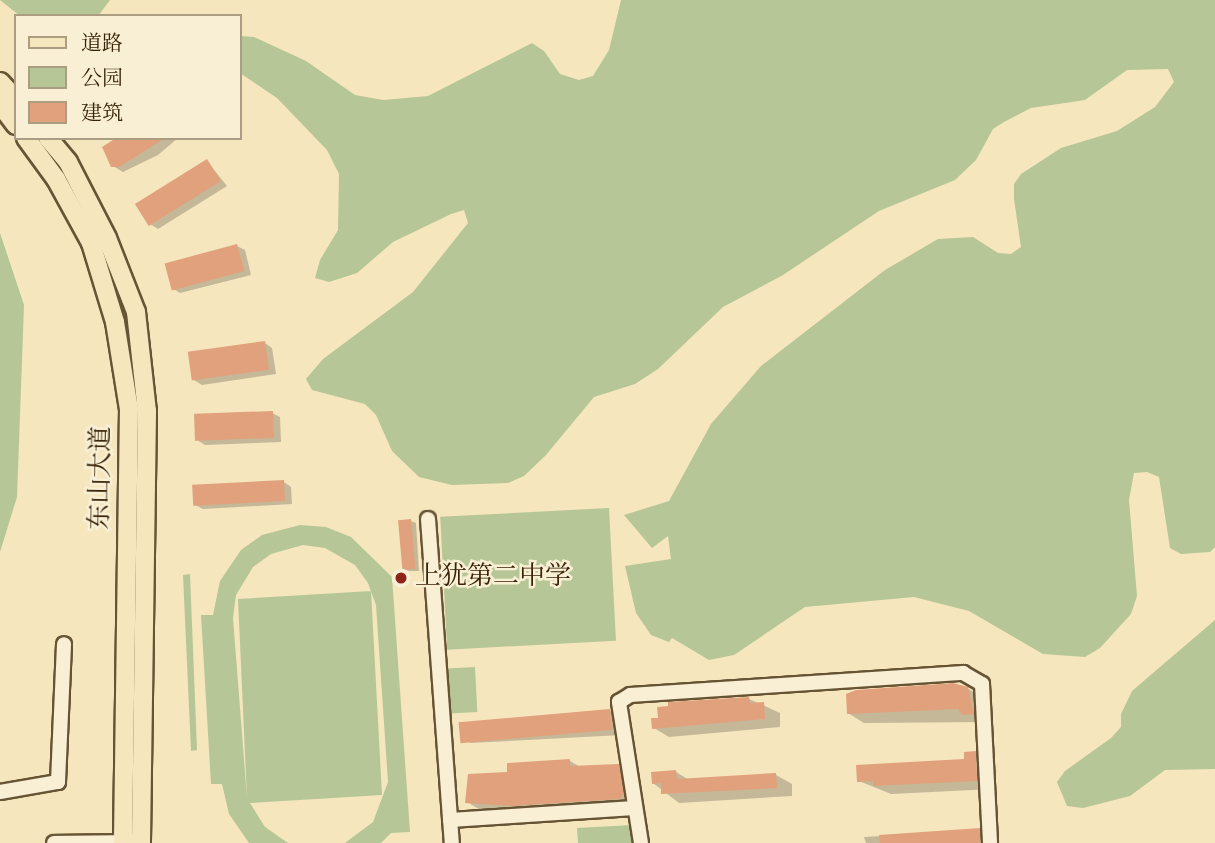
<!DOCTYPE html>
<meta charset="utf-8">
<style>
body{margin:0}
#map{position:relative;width:1215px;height:843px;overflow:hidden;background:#f5e6be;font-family:"Sorts Mill Goudy","Noto Serif SC",serif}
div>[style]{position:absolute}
.green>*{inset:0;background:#b6c696;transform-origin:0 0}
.shadow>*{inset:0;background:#0003}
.building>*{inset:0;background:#e1a17c;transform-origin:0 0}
.roads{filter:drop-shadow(2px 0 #675434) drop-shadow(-2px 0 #675434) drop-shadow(0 2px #675434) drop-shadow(0 -2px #675434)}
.minor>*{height:14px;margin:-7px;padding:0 7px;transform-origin:7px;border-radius:7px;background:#f8efd5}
.major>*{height:18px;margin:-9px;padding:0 9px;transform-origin:9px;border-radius:9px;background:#f5e6be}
.dots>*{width:19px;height:19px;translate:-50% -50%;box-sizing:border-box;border:4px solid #f8efd5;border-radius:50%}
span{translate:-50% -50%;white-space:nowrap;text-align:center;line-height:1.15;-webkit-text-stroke:5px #f8efd5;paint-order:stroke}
.street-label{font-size:26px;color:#382306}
.poi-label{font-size:26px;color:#382306}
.left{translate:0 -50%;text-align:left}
.legend{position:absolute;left:14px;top:14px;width:228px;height:126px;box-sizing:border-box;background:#f8efd5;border:2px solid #ab9d82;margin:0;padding:9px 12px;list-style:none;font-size:21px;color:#382306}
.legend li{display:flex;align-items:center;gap:14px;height:35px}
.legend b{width:35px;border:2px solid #ab9d82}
</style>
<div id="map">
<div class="green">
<i style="clip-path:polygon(0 0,110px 0,98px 16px,20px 16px)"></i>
<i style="clip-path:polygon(621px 0,1215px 0,1215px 547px,1210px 552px,1181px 554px,1170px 548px,1159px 477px,1147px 472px,1134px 473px,1129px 500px,1137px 596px,1131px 614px,1100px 648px,1085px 657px,1043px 654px,969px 611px,914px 597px,805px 607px,734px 655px,709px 660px,672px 638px,669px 642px,651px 635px,636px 613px,625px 566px,671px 559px,668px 536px,652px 548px,624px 515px,669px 501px,711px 424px,761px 366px,885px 270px,938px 239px,973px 237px,998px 253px,1011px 254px,1021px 247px,1014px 199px,1014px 184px,1021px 174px,1061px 148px,1117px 131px,1155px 107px,1174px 82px,1168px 69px,1127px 70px,1085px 100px,1031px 108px,1004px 122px,993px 129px,976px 160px,955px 180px,879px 211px,783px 275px,723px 307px,658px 369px,635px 384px,594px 397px,546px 455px,524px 476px,508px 483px,452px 485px,419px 477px,392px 451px,376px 415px,365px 404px,312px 390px,306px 379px,323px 359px,413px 292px,468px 223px,464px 210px,451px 214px,393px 242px,357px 273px,329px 282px,315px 278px,320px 260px,338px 230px,339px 174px,327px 150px,277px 98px,240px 73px,240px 36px,254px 37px,306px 61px,355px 95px,383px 100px,428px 96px,532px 43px,544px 51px,560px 74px,579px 80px,593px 76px,609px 50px)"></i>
<i style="clip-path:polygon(0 233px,24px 305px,17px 497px,0 552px)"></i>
<i style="left:609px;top:508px;width:133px;height:169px;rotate:87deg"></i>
<i style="clip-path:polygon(300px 525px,326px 527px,351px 537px,392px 577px,410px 832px,391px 833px,381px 843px,345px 843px,373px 822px,388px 782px,376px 605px,368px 583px,355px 565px,325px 548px,303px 545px,271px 554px,253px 567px,236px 595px,233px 618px,247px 798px,238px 599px,371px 591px,382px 795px,250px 803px,265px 827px,288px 843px,249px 843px,229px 814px,222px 784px,211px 784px,201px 615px,213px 615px,220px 581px,241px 550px,262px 535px)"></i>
<i style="clip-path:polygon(190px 574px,197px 750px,191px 751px,183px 575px)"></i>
<i style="clip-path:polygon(1215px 620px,1215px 769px,1165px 770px,1130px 796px,1083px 808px,1067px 806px,1057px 782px,1065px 771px,1111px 738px,1121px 727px,1121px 714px,1132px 691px)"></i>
<i style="left:475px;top:667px;width:45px;height:28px;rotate:87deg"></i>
<i style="clip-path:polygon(632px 825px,633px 843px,578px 843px,577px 828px)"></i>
</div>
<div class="shadow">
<i style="clip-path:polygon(120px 138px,178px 138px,158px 155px,123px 172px,113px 166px)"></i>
<i style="clip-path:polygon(207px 161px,227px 186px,158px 229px,150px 224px)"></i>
<i style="clip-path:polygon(237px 246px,245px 250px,251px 275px,180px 293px,172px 288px)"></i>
<i style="clip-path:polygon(265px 343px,272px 348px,276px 374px,202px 385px,194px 380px)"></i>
<i style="clip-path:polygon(272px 413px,280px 417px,281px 442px,205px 445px,197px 440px)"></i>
<i style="clip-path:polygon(284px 482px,291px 487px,292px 504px,203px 509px,195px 505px)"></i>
<i style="clip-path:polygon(411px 521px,416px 523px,419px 571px,409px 571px,404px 569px)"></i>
<i style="clip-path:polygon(967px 688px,983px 698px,989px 722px,864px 723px,848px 713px)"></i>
<i style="clip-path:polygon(749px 699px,780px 713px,780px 727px,669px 737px,654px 728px)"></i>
<i style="clip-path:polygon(610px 711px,621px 717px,622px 735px,471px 743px,461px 737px)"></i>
<i style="clip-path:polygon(975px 753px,991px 762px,993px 789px,891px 794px,859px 781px,966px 761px)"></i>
<i style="clip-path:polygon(570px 761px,580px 767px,618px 766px,634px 775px,636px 808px,487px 814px,467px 802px,509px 773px)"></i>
<i style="clip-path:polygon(676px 772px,689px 780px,776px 775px,792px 784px,792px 796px,679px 803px,653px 783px)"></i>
<i style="clip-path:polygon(979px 830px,996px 843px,866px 843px,864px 837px)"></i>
</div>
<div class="building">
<i style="clip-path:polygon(116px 138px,165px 138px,119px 167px,111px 167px,102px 147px)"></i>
<i style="left:207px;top:159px;width:26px;height:85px;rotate:58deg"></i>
<i style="left:237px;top:244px;width:28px;height:75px;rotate:75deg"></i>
<i style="left:265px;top:341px;width:29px;height:78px;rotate:82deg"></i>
<i style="left:273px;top:411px;width:27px;height:79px;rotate:88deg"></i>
<i style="left:284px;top:480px;width:21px;height:92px;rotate:87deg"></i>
<i style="left:411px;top:519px;width:50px;height:13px;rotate:85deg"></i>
<i style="clip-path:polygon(953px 683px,968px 687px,974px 714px,962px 715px,958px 709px,847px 714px,846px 694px,856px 690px)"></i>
<i style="clip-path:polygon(749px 697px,750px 703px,764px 702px,765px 719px,652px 729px,651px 718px,658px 718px,657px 707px,668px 706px,668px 702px)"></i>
<i style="left:610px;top:709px;width:21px;height:152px;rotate:85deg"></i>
<i style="clip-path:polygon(976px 751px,977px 781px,873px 786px,873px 781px,857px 782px,856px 765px,964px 759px,964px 752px)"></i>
<i style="clip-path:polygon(570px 759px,570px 766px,619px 764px,624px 793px,620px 799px,512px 806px,465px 803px,468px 774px,507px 772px,507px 763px)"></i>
<i style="clip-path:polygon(676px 770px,677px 779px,776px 773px,777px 788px,661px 794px,661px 783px,652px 784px,651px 772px)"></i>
<i style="clip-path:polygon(980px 828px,980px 843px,880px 843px,879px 835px)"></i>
</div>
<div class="roads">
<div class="minor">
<i style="left:428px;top:519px;width:325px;rotate:85.8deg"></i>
<i style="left:0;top:792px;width:59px;rotate:-9.8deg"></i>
<i style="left:58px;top:782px;width:138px;rotate:-87.5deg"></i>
<i style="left:450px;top:820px;width:185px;rotate:-3.7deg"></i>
<i style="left:54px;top:843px;width:78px;rotate:-0.7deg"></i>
<i style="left:641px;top:843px;width:143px;rotate:-98.9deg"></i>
<i style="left:619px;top:702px;width:13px;rotate:-32deg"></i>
<i style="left:630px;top:695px;width:334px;rotate:-3.8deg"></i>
<i style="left:963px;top:673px;width:22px;rotate:30deg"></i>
<i style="left:982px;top:684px;width:159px;rotate:87.1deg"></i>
</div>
<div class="major">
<i style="left:0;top:82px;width:23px;rotate:47deg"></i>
<i style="left:0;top:104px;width:26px;rotate:53deg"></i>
<i style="left:26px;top:138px;width:51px;rotate:53.8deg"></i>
<i style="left:56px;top:179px;width:73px;rotate:61.3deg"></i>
<i style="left:91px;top:243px;width:83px;rotate:73.1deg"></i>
<i style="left:115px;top:322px;width:88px;rotate:80.9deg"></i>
<i style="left:129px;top:409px;width:434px;rotate:90.8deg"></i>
<i style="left:48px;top:138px;width:31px;rotate:50deg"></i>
<i style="left:68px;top:162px;width:85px;rotate:62.8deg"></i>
<i style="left:107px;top:238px;width:79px;rotate:68.6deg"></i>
<i style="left:136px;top:312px;width:100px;rotate:83.7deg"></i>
<i style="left:147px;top:411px;width:432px;rotate:90.8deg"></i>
</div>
</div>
<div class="dots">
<i style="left:401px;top:578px;background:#8f2418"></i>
</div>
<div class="street-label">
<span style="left:102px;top:478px;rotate:-89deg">东山大道</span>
</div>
<div class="poi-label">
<span class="left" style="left:415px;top:578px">上犹第二中学</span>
</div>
<ul class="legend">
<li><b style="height:9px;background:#f5e6be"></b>道路</li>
<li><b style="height:19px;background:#b6c696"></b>公园</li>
<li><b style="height:19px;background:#e1a17c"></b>建筑</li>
</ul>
</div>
